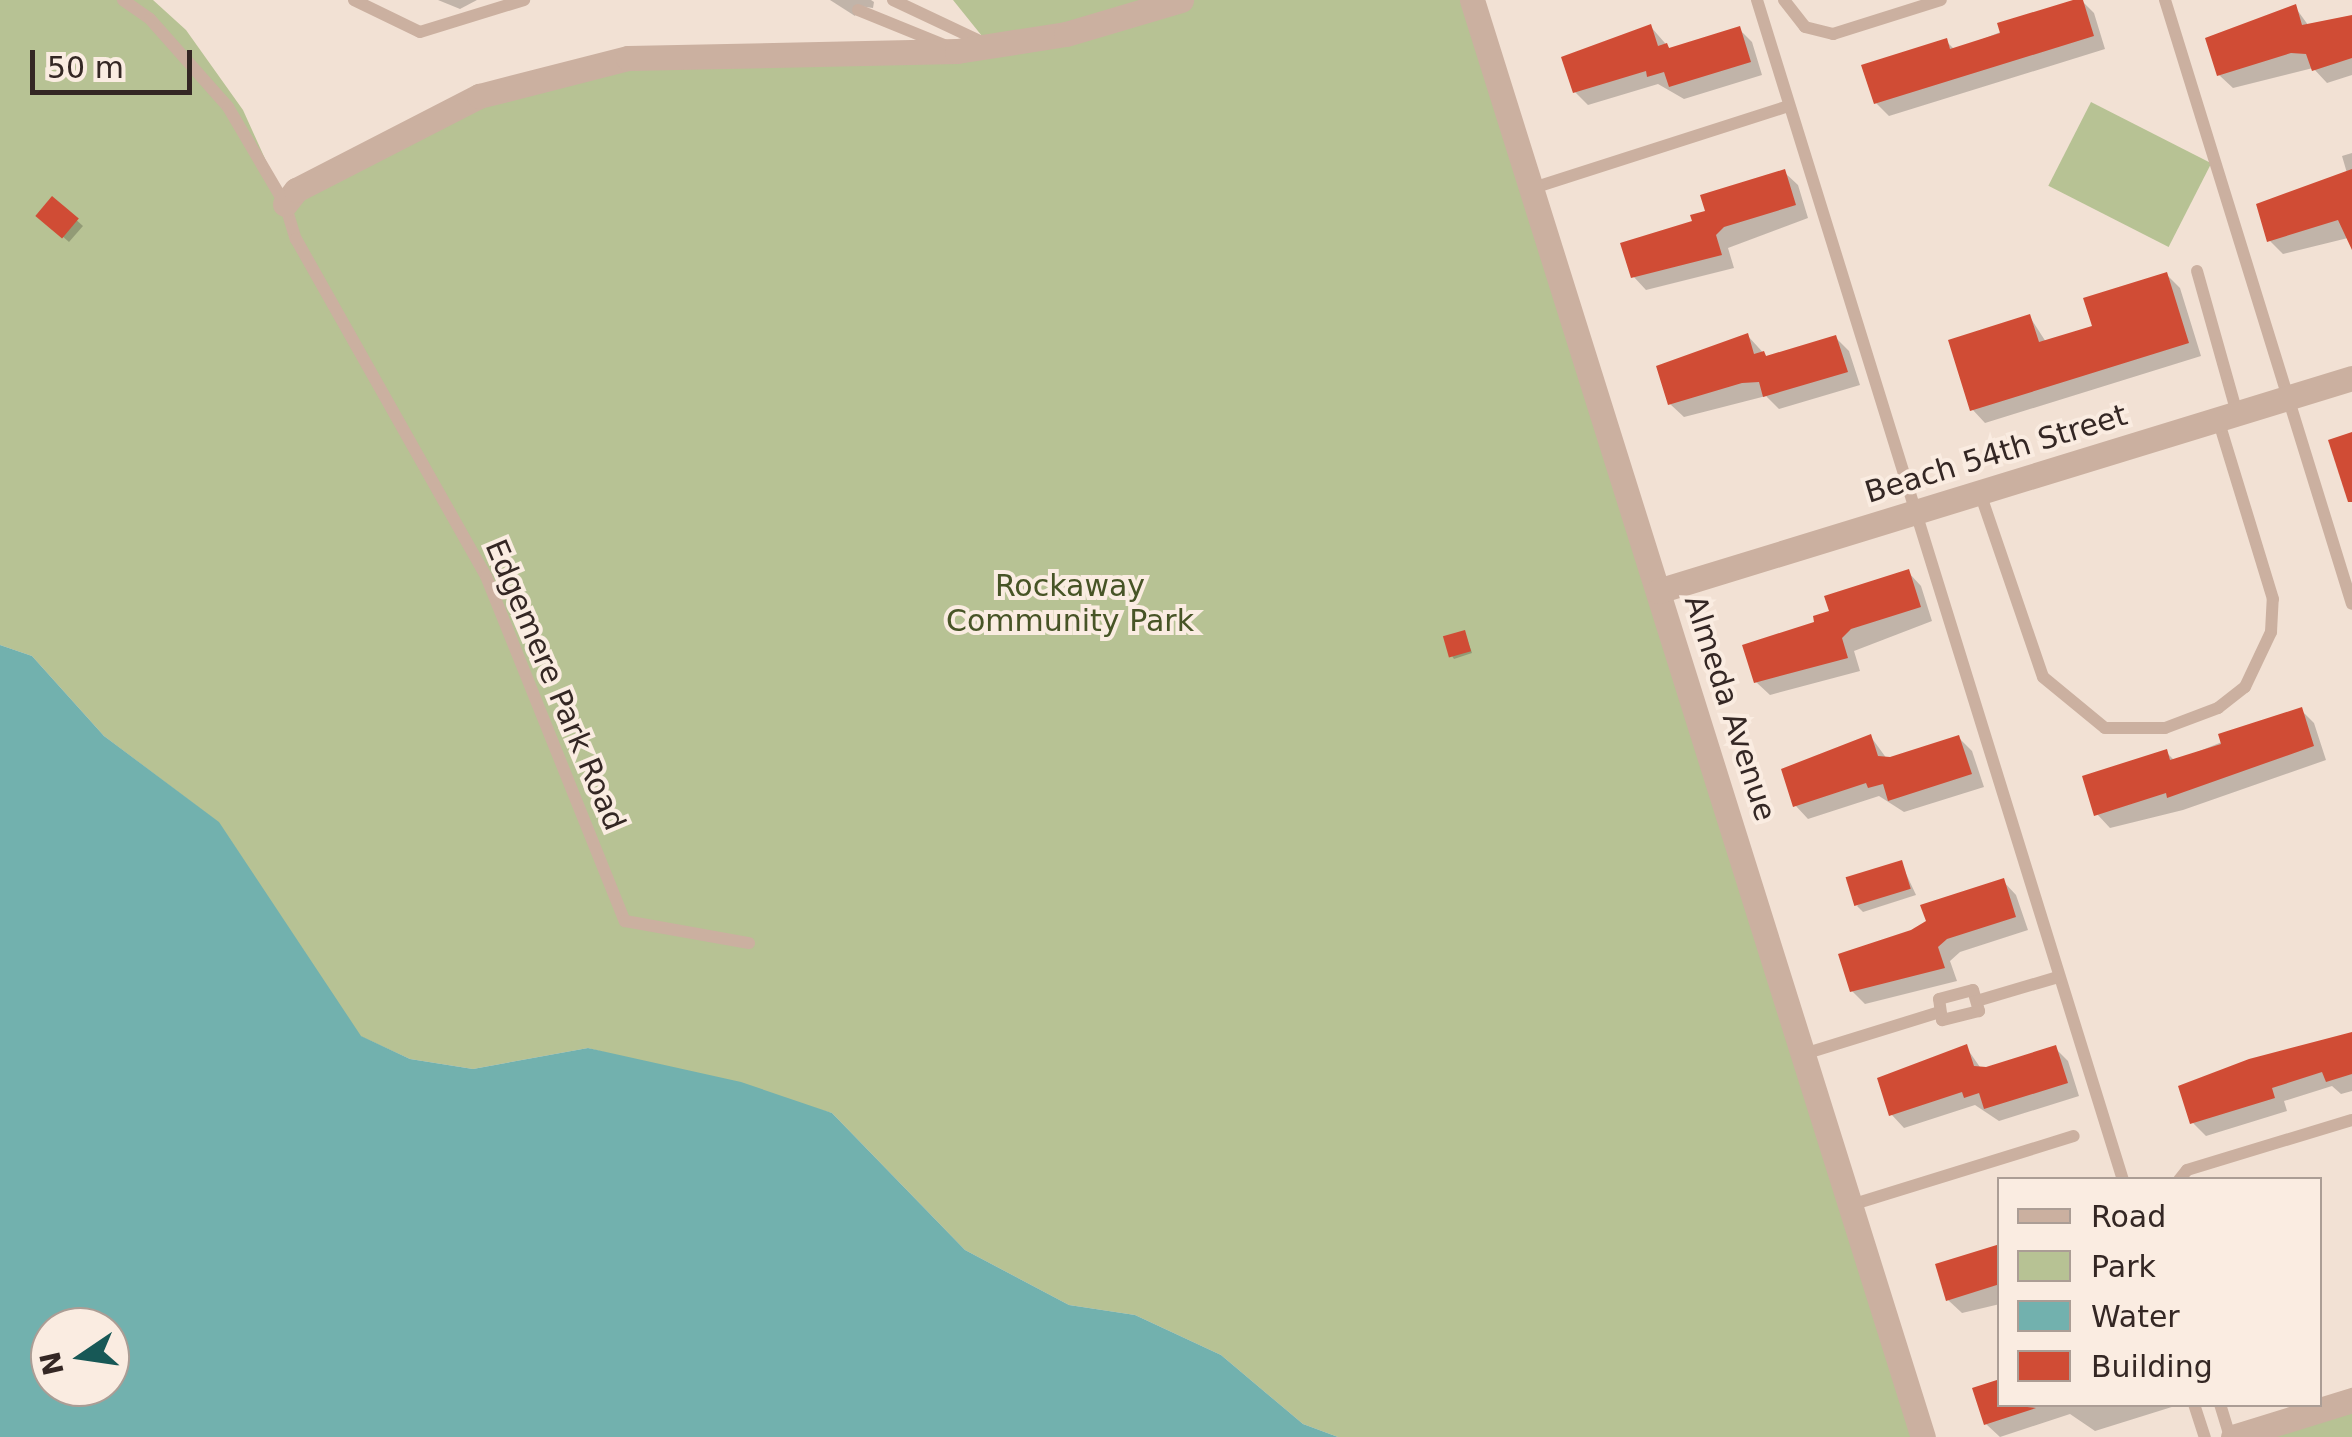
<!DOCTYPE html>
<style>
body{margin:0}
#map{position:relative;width:2352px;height:1437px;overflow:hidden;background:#f2e1d4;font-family:"DejaVu Sans",sans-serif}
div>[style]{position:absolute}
.green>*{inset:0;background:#b7c294;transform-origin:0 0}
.water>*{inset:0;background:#72b1ae}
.shadow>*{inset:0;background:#0003}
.building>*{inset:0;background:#d04c35;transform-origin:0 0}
.service>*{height:12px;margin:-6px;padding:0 6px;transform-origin:6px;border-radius:6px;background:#cbb0a0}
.minor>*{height:25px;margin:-12.5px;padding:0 12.5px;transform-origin:12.5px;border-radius:12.5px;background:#cbb0a0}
span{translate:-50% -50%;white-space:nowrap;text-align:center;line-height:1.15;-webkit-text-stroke:8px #faece1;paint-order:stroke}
.street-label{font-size:30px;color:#342724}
.park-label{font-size:30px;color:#475426}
.legend{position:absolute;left:1997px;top:1177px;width:325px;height:230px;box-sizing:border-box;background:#faece1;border:2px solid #ab9d95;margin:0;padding:12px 18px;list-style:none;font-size:30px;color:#342724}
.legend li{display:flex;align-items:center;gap:20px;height:50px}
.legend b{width:50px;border:2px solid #ab9d95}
.north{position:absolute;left:30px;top:1307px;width:100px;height:100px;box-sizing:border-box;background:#faece1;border:2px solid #ab9d95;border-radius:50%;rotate:257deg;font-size:28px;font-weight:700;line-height:40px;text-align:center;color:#342724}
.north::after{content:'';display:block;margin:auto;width:35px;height:45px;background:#175856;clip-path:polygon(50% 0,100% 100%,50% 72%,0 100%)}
.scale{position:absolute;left:30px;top:50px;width:162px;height:45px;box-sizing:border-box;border:5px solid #342724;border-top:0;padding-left:12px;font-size:30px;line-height:35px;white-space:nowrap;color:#342724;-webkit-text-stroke:8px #faece1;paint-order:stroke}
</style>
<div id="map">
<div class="green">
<i style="clip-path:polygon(0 0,153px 0,186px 30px,243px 110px,285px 203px,479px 96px,628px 58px,990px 46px,953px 0,1472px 0,1923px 1437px,1338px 1437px,1303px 1424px,1221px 1355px,1135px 1315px,1069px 1305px,965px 1250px,832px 1113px,588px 1048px,473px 1069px,410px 1059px,360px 1036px,218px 822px,104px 736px,32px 656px,0 645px)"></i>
<i style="left:2091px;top:102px;width:135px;height:94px;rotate:27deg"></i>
<i style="clip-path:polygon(2352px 1400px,2352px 1437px,2233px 1437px)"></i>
</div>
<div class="water">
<i style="clip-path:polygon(evenodd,0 645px,32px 656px,104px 736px,219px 822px,361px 1036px,410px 1059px,473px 1069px,588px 1048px,741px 1082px,832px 1113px,965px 1250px,1069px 1305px,1135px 1315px,1221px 1355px,1303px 1424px,1338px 1437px,0 1437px,0 645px,50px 1327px,110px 1327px,110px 1387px,50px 1387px,50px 1327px)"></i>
</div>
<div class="shadow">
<i style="clip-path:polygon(438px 0,477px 0,460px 9px)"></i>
<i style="clip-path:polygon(830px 0,871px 0,874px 2px,873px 8px,859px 6px,855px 16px)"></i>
<i style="clip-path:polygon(2081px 0,2094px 13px,2105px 49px,1889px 116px,1876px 103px,1946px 41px,1955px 50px)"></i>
<i style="clip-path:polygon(2295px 7px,2311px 29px,2352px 18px,2352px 75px,2327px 83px,2313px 68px,2233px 88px,2219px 75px)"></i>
<i style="clip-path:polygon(1651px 27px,1671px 50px,1739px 29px,1752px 42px,1762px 75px,1684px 99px,1658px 84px,1588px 105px,1575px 92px)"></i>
<i style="clip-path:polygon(2352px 153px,2352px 237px,2283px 254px,2269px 240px,2347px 173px,2342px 156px)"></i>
<i style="clip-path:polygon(1784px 172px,1798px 185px,1808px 218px,1728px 248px,1734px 268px,1646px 290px,1633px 276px,1695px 223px)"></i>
<i style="clip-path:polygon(53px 199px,83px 226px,69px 242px,45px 221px)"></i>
<i style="clip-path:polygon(2167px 275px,2180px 288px,2201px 356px,1985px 423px,1972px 409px,2030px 317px,2046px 342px,2095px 327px)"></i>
<i style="clip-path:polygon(1747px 335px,1768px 358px,1836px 338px,1849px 351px,1860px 385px,1779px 409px,1766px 396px,1684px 417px,1670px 404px)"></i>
<i style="clip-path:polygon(1908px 572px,1921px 586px,1932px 621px,1854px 651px,1860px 671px,1770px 695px,1756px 682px,1818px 623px)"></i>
<i style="clip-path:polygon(1465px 633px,1472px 653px,1454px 659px,1452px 656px)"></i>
<i style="clip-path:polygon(2301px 710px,2314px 723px,2326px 760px,2183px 810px,2110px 828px,2097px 814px,2166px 752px,2175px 761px)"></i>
<i style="clip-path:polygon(1871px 737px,1887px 759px,1959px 738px,1972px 751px,1984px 787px,1904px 812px,1879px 796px,1808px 819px,1795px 805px)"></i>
<i style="clip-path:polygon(1901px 863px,1916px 895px,1863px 912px,1857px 906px)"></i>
<i style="clip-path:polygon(2003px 881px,2016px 895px,2028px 930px,1960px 952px,1950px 961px,1957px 981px,1865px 1004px,1852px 991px)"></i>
<i style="clip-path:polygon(2352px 1033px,2352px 1091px,2341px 1094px,2332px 1086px,2284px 1101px,2287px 1111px,2206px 1136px,2193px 1123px)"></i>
<i style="clip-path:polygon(1966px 1047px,1982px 1070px,2055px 1048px,2068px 1061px,2079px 1096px,1999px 1121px,1975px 1105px,1904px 1128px,1891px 1114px)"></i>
<i style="clip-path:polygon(2000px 1246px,2000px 1304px,1962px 1313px,1948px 1300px)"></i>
<i style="clip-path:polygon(2000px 1404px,2175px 1404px,2175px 1406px,2095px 1431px,2070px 1414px,2000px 1437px,1986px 1424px)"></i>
</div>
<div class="building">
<i style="clip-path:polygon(2073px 0,2083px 0,2094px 36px,1874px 104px,1861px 65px,1947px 38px,1950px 49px,2000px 33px,1997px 23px)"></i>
<i style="clip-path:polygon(2296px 4px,2302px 25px,2352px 15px,2352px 58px,2312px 71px,2306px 54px,2291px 53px,2217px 76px,2205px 38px)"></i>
<i style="clip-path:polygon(1651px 24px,1658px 46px,1667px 43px,1669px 48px,1740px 26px,1751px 62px,1669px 87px,1664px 72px,1647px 77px,1646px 71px,1573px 93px,1561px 57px)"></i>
<i style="clip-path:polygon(1785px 169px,1796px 205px,1724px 227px,1716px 235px,1722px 255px,1631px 278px,1620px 243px,1692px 221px,1690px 215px,1705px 211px,1700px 195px)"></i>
<i style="clip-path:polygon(2352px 169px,2352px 250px,2338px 220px,2267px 242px,2256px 204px)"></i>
<i style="left:52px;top:196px;width:35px;height:26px;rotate:40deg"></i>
<i style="clip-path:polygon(2167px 272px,2189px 343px,1970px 411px,1948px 340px,2030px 314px,2039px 342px,2092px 326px,2083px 298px)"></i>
<i style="clip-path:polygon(1748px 333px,1754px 354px,1764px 351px,1766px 356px,1836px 335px,1848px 372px,1763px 397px,1759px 382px,1742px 383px,1668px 405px,1656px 366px)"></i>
<i style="clip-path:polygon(2352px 432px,2352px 502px,2348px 502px,2328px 440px)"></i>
<i style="clip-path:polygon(1909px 569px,1921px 607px,1851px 629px,1842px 638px,1848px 658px,1754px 683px,1742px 645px,1814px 622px,1813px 616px,1829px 611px,1824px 596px)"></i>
<i style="left:1465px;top:630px;width:22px;height:23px;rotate:74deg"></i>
<i style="clip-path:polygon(2302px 707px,2314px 746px,2167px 798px,2166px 793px,2094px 816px,2082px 776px,2167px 749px,2170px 760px,2221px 744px,2218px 734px)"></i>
<i style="clip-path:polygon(1871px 734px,1878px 756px,1890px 757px,1959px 735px,1972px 774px,1888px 801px,1883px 784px,1868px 788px,1866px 783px,1793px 807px,1781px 769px)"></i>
<i style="left:1902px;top:860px;width:30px;height:59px;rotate:73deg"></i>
<i style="clip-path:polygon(2004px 878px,2016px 917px,1947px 939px,1938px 947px,1945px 968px,1850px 992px,1838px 954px,1911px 930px,1926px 921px,1920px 905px)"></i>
<i style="clip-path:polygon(2352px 1032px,2352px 1074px,2326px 1082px,2322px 1072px,2272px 1088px,2275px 1098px,2190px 1124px,2178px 1086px,2249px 1059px)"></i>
<i style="clip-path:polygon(1967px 1044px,1974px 1066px,1986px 1067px,2056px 1045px,2068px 1083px,1984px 1109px,1979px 1093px,1964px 1098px,1962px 1092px,1889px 1116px,1877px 1078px)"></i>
<i style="clip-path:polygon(2000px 1244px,2000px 1284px,1946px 1301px,1935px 1264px)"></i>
<i style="clip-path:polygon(2000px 1379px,2000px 1404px,2036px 1408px,1984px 1425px,1972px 1388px)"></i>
</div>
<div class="service">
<i style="left:123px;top:0;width:33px;rotate:35deg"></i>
<i style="left:150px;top:19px;width:118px;rotate:48.4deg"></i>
<i style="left:228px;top:107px;width:113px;rotate:59.6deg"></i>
<i style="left:285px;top:204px;width:37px;rotate:73deg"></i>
<i style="left:296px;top:239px;width:387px;rotate:60.6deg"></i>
<i style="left:486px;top:576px;width:372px;rotate:68.1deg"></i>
<i style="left:625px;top:921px;width:126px;rotate:10.1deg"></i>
<i style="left:354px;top:0;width:73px;rotate:25.9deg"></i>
<i style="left:420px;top:32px;width:109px;rotate:-17.1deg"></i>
<i style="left:893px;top:0;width:101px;rotate:25.3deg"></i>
<i style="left:1757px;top:0;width:1235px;rotate:72.77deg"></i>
<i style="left:1784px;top:0;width:34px;rotate:52deg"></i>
<i style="left:1805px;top:27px;width:29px;rotate:14deg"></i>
<i style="left:1833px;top:34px;width:113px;rotate:-17.5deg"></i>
<i style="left:2165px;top:0;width:632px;rotate:72.8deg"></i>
<i style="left:858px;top:10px;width:93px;rotate:22.1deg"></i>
<i style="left:1530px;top:189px;width:272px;rotate:-17.8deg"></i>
<i style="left:2197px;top:271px;width:148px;rotate:74.3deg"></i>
<i style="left:1980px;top:493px;width:194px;rotate:71.1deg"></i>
<i style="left:2043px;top:677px;width:80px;rotate:39.4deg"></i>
<i style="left:2105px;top:728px;width:60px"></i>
<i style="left:2165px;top:728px;width:57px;rotate:-20.7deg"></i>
<i style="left:2218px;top:708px;width:34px;rotate:-38deg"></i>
<i style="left:2245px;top:687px;width:61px;rotate:-64.7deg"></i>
<i style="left:2271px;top:632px;width:33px;rotate:-87deg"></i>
<i style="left:2273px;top:599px;width:188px;rotate:-107deg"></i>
<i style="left:1973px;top:990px;width:22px;rotate:74deg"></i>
<i style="left:1979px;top:1011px;width:38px;rotate:166deg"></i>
<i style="left:1942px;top:1020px;width:21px;rotate:-98deg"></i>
<i style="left:1939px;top:999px;width:35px;rotate:-15deg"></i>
<i style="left:1980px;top:1000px;width:81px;rotate:-16.4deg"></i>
<i style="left:1804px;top:1054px;width:142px;rotate:-17.2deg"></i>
<i style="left:2179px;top:1180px;width:13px;rotate:-51deg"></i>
<i style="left:2187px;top:1170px;width:172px;rotate:-16.9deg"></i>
<i style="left:1851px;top:1205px;width:233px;rotate:-17.2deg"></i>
<i style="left:2194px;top:1404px;width:35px;rotate:72deg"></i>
<i style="left:2220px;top:1404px;width:34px;rotate:73deg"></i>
</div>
<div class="minor">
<i style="left:1472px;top:0;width:1506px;rotate:72.58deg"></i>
<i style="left:285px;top:204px;width:18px;rotate:-52deg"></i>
<i style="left:296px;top:190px;width:206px;rotate:-27.2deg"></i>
<i style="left:479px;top:96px;width:154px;rotate:-14.3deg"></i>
<i style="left:628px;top:58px;width:329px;rotate:-1.2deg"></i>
<i style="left:957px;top:51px;width:110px;rotate:-8.9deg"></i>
<i style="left:1066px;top:34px;width:120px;rotate:-16.5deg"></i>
<i style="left:1658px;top:591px;width:726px;rotate:-17.06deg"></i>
<i style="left:2233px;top:1437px;width:125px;rotate:-17.3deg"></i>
</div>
<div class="street-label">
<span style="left:1996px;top:454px;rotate:-17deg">Beach 54th Street</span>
<span style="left:555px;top:685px;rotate:67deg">Edgemere Park Road</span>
<span style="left:1730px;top:708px;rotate:72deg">Almeda Avenue</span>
</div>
<div class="park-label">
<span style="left:1070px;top:603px">Rockaway<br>Community Park</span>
</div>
<ul class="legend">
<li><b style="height:12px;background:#cbb0a0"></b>Road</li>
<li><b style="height:28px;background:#b7c294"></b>Park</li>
<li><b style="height:28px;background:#72b1ae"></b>Water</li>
<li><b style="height:28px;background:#d04c35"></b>Building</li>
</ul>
<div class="north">N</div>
<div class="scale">50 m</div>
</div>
